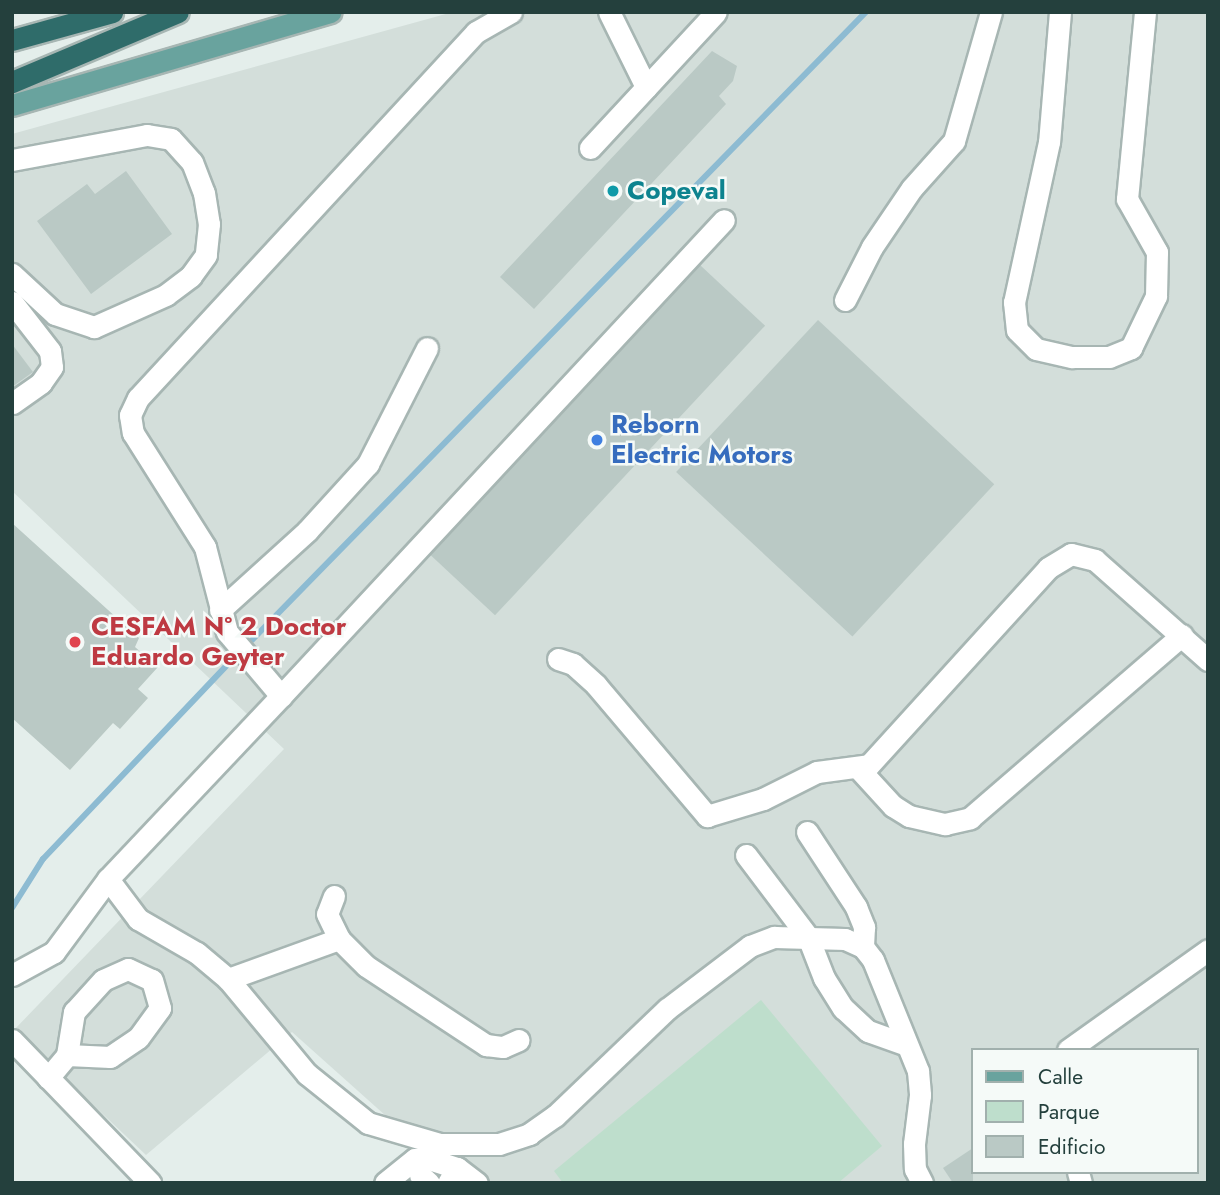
<!DOCTYPE html>
<meta charset="utf-8">
<style>
body{margin:0}
#map{position:relative;width:1220px;height:1195px;overflow:hidden;background:#e4eeeb;font-family:Jost,sans-serif}
div>[style]{position:absolute}
.built>*{inset:0;background:#d3deda}
.green>*{inset:0;background:#bedecc}
.stream>*{height:6px;margin:-3px;padding:0 3px;transform-origin:3px;border-radius:3px;background:#8dbbd2}
.building>*{inset:0;background:#bac9c5;transform-origin:0 0}
.roads{filter:drop-shadow(2px 0 #a7b6b3) drop-shadow(-2px 0 #a7b6b3) drop-shadow(0 2px #a7b6b3) drop-shadow(0 -2px #a7b6b3)}
.minor>*{height:21px;margin:-10.5px;padding:0 10.5px;transform-origin:10.5px;border-radius:10.5px;background:#fff}
.major>*{height:21px;margin:-10.5px;padding:0 10.5px;transform-origin:10.5px;border-radius:10.5px;background:#69a39e}
.highway>*{height:21px;margin:-10.5px;padding:0 10.5px;transform-origin:10.5px;border-radius:10.5px;background:#2f6c6a}
.dots>*{width:19px;height:19px;translate:-50% -50%;box-sizing:border-box;border:4px solid #f5faf8;border-radius:50%}
span{translate:-50% -50%;white-space:nowrap;text-align:center;line-height:1.15;-webkit-text-stroke:5px #f5faf8;paint-order:stroke}
.culture-label{font-size:26px;color:#0d838f;font-weight:700}
.left{translate:0 -50%;text-align:left}
.shop-label{font-size:26px;color:#366cbe;font-weight:700}
.health-label{font-size:26px;color:#be3a42;font-weight:700}
.frame{position:absolute;inset:0;border:14px solid #24403d;pointer-events:none}
.legend{position:absolute;left:971px;top:1048px;width:228px;height:126px;box-sizing:border-box;background:#f5faf8;border:2px solid #a1b0ad;margin:0;padding:9px 12px;list-style:none;font-size:21px;color:#24403d}
.legend li{display:flex;align-items:center;gap:14px;height:35px}
.legend b{width:35px;border:2px solid #a1b0ad}
</style>
<div id="map">
<div class="built">
<i style="clip-path:polygon(evenodd,453px 12px,1208px 12px,1208px 1183px,461px 1183px,292px 1032px,146px 1155px,14px 1030px,284px 749px,12px 491px,12px 134px,453px 12px,973px 1050px,1197px 1050px,1197px 1172px,973px 1172px,973px 1050px)"></i>
</div>
<div class="green">
<i style="clip-path:polygon(761px 1000px,882px 1146px,838px 1183px,563px 1183px,554px 1171px)"></i>
</div>
<div class="stream">
<i style="left:252px;top:640px;width:878px;rotate:-45.65deg"></i>
<i style="left:12px;top:908px;width:58px;rotate:-57.7deg"></i>
<i style="left:43px;top:859px;width:279px;rotate:-46.5deg"></i>
</div>
<div class="building">
<i style="clip-path:polygon(712px 51px,737px 66px,733px 81px,719px 96px,726px 104px,534px 309px,500px 277px)"></i>
<i style="clip-path:polygon(126px 171px,172px 234px,91px 294px,37px 221px,87px 184px,95px 194px)"></i>
<i style="left:700px;top:265px;width:89px;height:396px;rotate:43deg"></i>
<i style="left:818px;top:320px;width:241px;height:208px;rotate:43deg"></i>
<i style="clip-path:polygon(12px 344px,33px 372px,12px 387px)"></i>
<i style="clip-path:polygon(12px 523px,139px 638px,135px 647px,158px 667px,138px 689px,148px 698px,120px 729px,113px 723px,70px 770px,12px 718px)"></i>
<i style="clip-path:polygon(973px 1148px,973px 1183px,953px 1183px,943px 1168px)"></i>
</div>
<div class="roads">
<div class="minor">
<i style="left:511px;top:12px;width:40px;rotate:150.3deg"></i>
<i style="left:476px;top:32px;width:498px;rotate:132.7deg"></i>
<i style="left:138px;top:398px;width:19px;rotate:115deg"></i>
<i style="left:130px;top:415px;width:18px;rotate:81deg"></i>
<i style="left:133px;top:433px;width:135px;rotate:57.7deg"></i>
<i style="left:205px;top:547px;width:88px;rotate:75.5deg"></i>
<i style="left:227px;top:632px;width:84px;rotate:49.8deg"></i>
<i style="left:281px;top:696px;width:650px;rotate:-47.06deg"></i>
<i style="left:609px;top:12px;width:84px;rotate:63.7deg"></i>
<i style="left:1060px;top:12px;width:130px;rotate:94.8deg"></i>
<i style="left:1049px;top:142px;width:164px;rotate:102.3deg"></i>
<i style="left:1014px;top:302px;width:28px;rotate:84deg"></i>
<i style="left:1017px;top:330px;width:27px;rotate:45deg"></i>
<i style="left:1036px;top:349px;width:37px;rotate:13deg"></i>
<i style="left:1072px;top:357px;width:37px"></i>
<i style="left:1109px;top:357px;width:24px;rotate:-22deg"></i>
<i style="left:1131px;top:348px;width:58px;rotate:-64.3deg"></i>
<i style="left:1156px;top:296px;width:44px;rotate:-88.7deg"></i>
<i style="left:1157px;top:252px;width:61px;rotate:-119.5deg"></i>
<i style="left:1127px;top:199px;width:188px;rotate:-84.5deg"></i>
<i style="left:590px;top:148px;width:185px;rotate:-47.2deg"></i>
<i style="left:12px;top:160px;width:137px;rotate:-10.5deg"></i>
<i style="left:147px;top:135px;width:24px;rotate:9deg"></i>
<i style="left:171px;top:139px;width:31px;rotate:48deg"></i>
<i style="left:192px;top:162px;width:33px;rotate:69deg"></i>
<i style="left:204px;top:193px;width:31px;rotate:81deg"></i>
<i style="left:209px;top:224px;width:31px;rotate:96deg"></i>
<i style="left:206px;top:255px;width:26px;rotate:126deg"></i>
<i style="left:191px;top:276px;width:31px;rotate:143deg"></i>
<i style="left:166px;top:295px;width:79px;rotate:156deg"></i>
<i style="left:94px;top:327px;width:41px;rotate:-161.6deg"></i>
<i style="left:55px;top:314px;width:59px;rotate:-137.1deg"></i>
<i style="left:845px;top:300px;width:59px;rotate:-63deg"></i>
<i style="left:872px;top:247px;width:71px;rotate:-55.9deg"></i>
<i style="left:912px;top:188px;width:63px;rotate:-48.2deg"></i>
<i style="left:954px;top:141px;width:134px;rotate:-74deg"></i>
<i style="left:12px;top:302px;width:62px;rotate:52.2deg"></i>
<i style="left:50px;top:351px;width:16px;rotate:83deg"></i>
<i style="left:52px;top:367px;width:19px;rotate:125deg"></i>
<i style="left:41px;top:383px;width:35px;rotate:145deg"></i>
<i style="left:220px;top:610px;width:118px;rotate:-42.2deg"></i>
<i style="left:307px;top:531px;width:91px;rotate:-47.7deg"></i>
<i style="left:368px;top:464px;width:130px;rotate:-63deg"></i>
<i style="left:558px;top:659px;width:16px;rotate:18deg"></i>
<i style="left:573px;top:664px;width:31px;rotate:42deg"></i>
<i style="left:596px;top:685px;width:172px;rotate:49.7deg"></i>
<i style="left:707px;top:816px;width:59px;rotate:-16.9deg"></i>
<i style="left:763px;top:799px;width:60px;rotate:-26.6deg"></i>
<i style="left:817px;top:772px;width:52px;rotate:-7.7deg"></i>
<i style="left:869px;top:765px;width:266px;rotate:-47.7deg"></i>
<i style="left:1048px;top:568px;width:27px;rotate:-31deg"></i>
<i style="left:1071px;top:554px;width:25px;rotate:14deg"></i>
<i style="left:1095px;top:560px;width:151px;rotate:41.5deg"></i>
<i style="left:858px;top:768px;width:52px;rotate:47.4deg"></i>
<i style="left:893px;top:806px;width:19px;rotate:32deg"></i>
<i style="left:909px;top:816px;width:37px;rotate:13deg"></i>
<i style="left:945px;top:824px;width:26px;rotate:-13deg"></i>
<i style="left:970px;top:818px;width:280px;rotate:-40.8deg"></i>
<i style="left:807px;top:832px;width:90px;rotate:56.8deg"></i>
<i style="left:856px;top:907px;width:22px;rotate:68deg"></i>
<i style="left:864px;top:927px;width:20px;rotate:93deg"></i>
<i style="left:746px;top:855px;width:103px;rotate:52.9deg"></i>
<i style="left:808px;top:937px;width:44px;rotate:68.7deg"></i>
<i style="left:824px;top:978px;width:36px;rotate:58deg"></i>
<i style="left:843px;top:1008px;width:34px;rotate:43deg"></i>
<i style="left:868px;top:1031px;width:41px;rotate:19.7deg"></i>
<i style="left:108px;top:879px;width:50px;rotate:53.1deg"></i>
<i style="left:138px;top:919px;width:68px;rotate:30deg"></i>
<i style="left:197px;top:953px;width:40px;rotate:40deg"></i>
<i style="left:228px;top:979px;width:124px;rotate:50.3deg"></i>
<i style="left:307px;top:1074px;width:78px;rotate:38.8deg"></i>
<i style="left:368px;top:1123px;width:75px;rotate:16.3deg"></i>
<i style="left:440px;top:1144px;width:59px"></i>
<i style="left:499px;top:1144px;width:32px;rotate:-18deg"></i>
<i style="left:529px;top:1134px;width:32px;rotate:-35deg"></i>
<i style="left:555px;top:1116px;width:155px;rotate:-43.7deg"></i>
<i style="left:667px;top:1009px;width:104px;rotate:-37.2deg"></i>
<i style="left:750px;top:946px;width:26px;rotate:-21deg"></i>
<i style="left:774px;top:937px;width:71px;rotate:1.6deg"></i>
<i style="left:845px;top:939px;width:20px;rotate:24deg"></i>
<i style="left:863px;top:947px;width:16px;rotate:52deg"></i>
<i style="left:873px;top:960px;width:120px;rotate:67.9deg"></i>
<i style="left:918px;top:1071px;width:24px;rotate:85deg"></i>
<i style="left:920px;top:1095px;width:49px;rotate:97deg"></i>
<i style="left:914px;top:1144px;width:25px;rotate:88deg"></i>
<i style="left:915px;top:1169px;width:16px;rotate:63deg"></i>
<i style="left:334px;top:896px;width:19px;rotate:111deg"></i>
<i style="left:327px;top:914px;width:28px;rotate:64deg"></i>
<i style="left:339px;top:939px;width:38px;rotate:45deg"></i>
<i style="left:366px;top:966px;width:144px;rotate:33.4deg"></i>
<i style="left:486px;top:1045px;width:17px;rotate:7deg"></i>
<i style="left:503px;top:1047px;width:17px;rotate:-24deg"></i>
<i style="left:12px;top:975px;width:48px;rotate:-28.7deg"></i>
<i style="left:54px;top:952px;width:91px;rotate:-53.5deg"></i>
<i style="left:108px;top:879px;width:252px;rotate:-46.6deg"></i>
<i style="left:228px;top:979px;width:118px;rotate:-19.8deg"></i>
<i style="left:12px;top:1040px;width:199px;rotate:46deg"></i>
<i style="left:1068px;top:1050px;width:172px;rotate:-35.5deg"></i>
<i style="left:48px;top:1078px;width:30px;rotate:-50deg"></i>
<i style="left:67px;top:1055px;width:44px;rotate:-80.8deg"></i>
<i style="left:74px;top:1012px;width:43px;rotate:-47.8deg"></i>
<i style="left:103px;top:980px;width:27px;rotate:-24deg"></i>
<i style="left:128px;top:969px;width:26px;rotate:25deg"></i>
<i style="left:152px;top:980px;width:29px;rotate:74deg"></i>
<i style="left:160px;top:1008px;width:37px;rotate:126deg"></i>
<i style="left:138px;top:1038px;width:34px;rotate:146deg"></i>
<i style="left:110px;top:1057px;width:43px;rotate:-177.3deg"></i>
<i style="left:457px;top:1168px;width:25px;rotate:37deg"></i>
<i style="left:1078px;top:1172px;width:11px;rotate:75deg"></i>
<i style="left:420px;top:1175px;width:12px;rotate:42deg"></i>
<i style="left:385px;top:1183px;width:38px;rotate:-39deg"></i>
<i style="left:415px;top:1159px;width:11px;rotate:-5deg"></i>
<i style="left:426px;top:1158px;width:33px;rotate:18deg"></i>
<i style="left:457px;top:1168px;width:17px;rotate:121deg"></i>
</div>
<div class="major">
<i style="left:12px;top:105px;width:332px;rotate:-16.3deg"></i>
</div>
<div class="highway">
<i style="left:12px;top:40px;width:104px;rotate:-15.6deg"></i>
<i style="left:12px;top:82px;width:180px;rotate:-22.9deg"></i>
</div>
</div>
<div class="dots">
<i style="left:613px;top:191px;background:#0f9aa8"></i>
<i style="left:597px;top:440px;background:#3f7fe0"></i>
<i style="left:75px;top:642px;background:#e0444e"></i>
</div>
<div class="culture-label">
<span class="left" style="left:627px;top:191px">Copeval</span>
</div>
<div class="shop-label">
<span class="left" style="left:611px;top:440px">Reborn<br>Electric Motors</span>
</div>
<div class="health-label">
<span class="left" style="left:91px;top:642px">CESFAM N° 2 Doctor<br>Eduardo Geyter</span>
</div>
<div class="frame"></div>
<ul class="legend">
<li><b style="height:9px;background:#69a39e"></b>Calle</li>
<li><b style="height:19px;background:#bedecc"></b>Parque</li>
<li><b style="height:19px;background:#bac9c5"></b>Edificio</li>
</ul>
</div>
